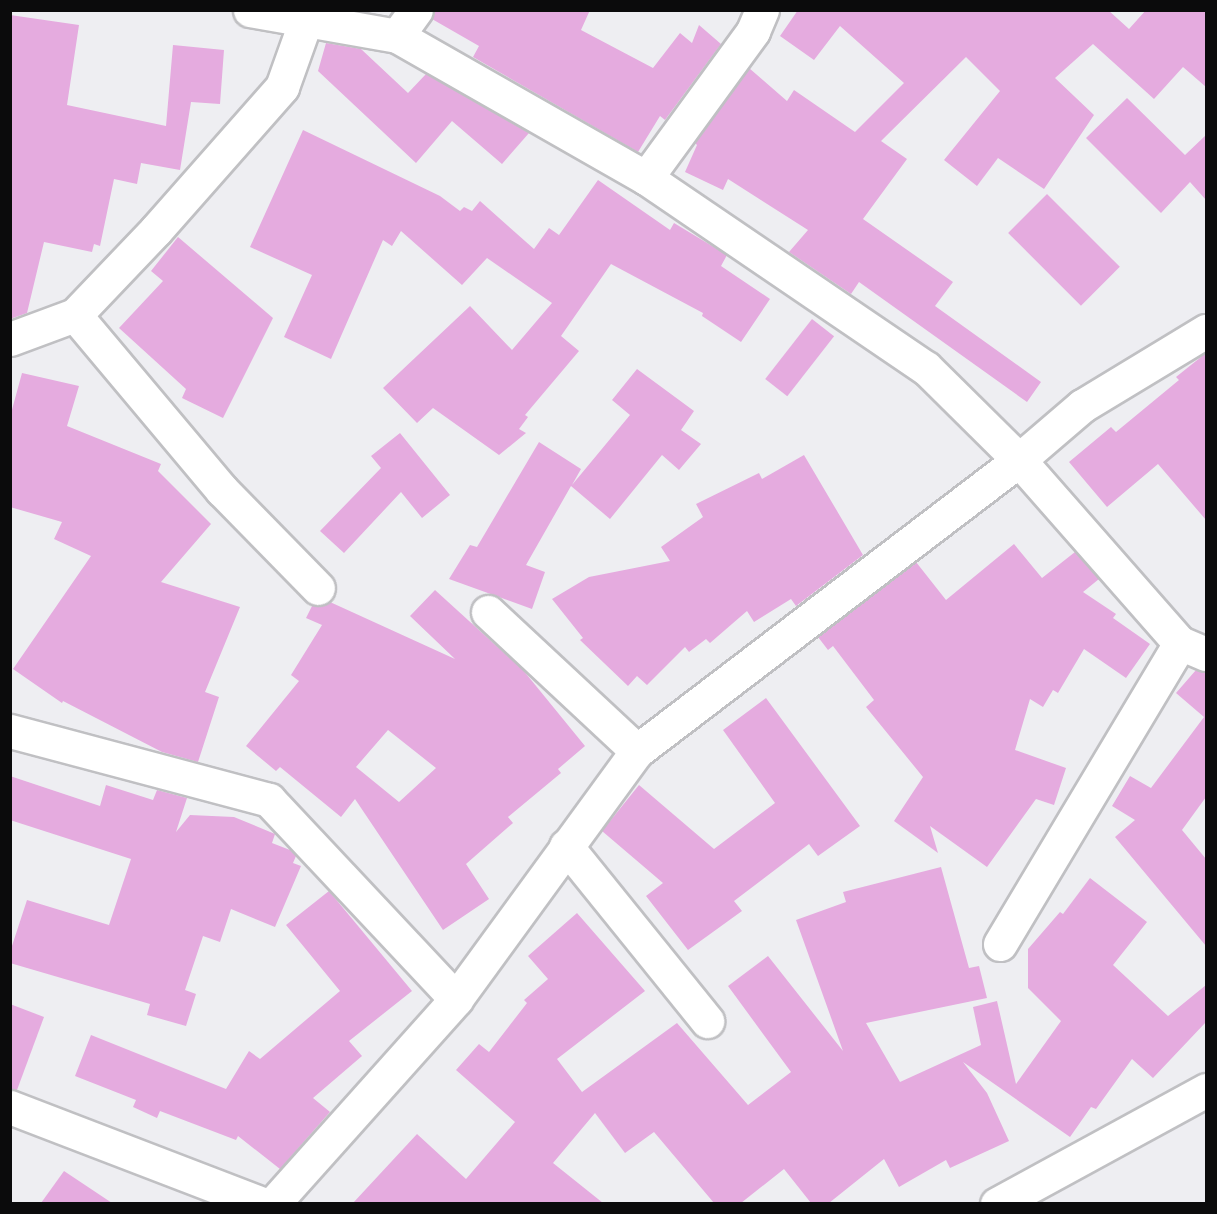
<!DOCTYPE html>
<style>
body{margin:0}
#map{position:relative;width:1217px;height:1214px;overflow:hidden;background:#eeeef2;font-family:"Crimson Pro",serif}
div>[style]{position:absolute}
.building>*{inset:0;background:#e5abdf;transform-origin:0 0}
.roads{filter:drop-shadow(2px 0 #c0c0c3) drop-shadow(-2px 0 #c0c0c3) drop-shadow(0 2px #c0c0c3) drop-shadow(0 -2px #c0c0c3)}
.minor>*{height:33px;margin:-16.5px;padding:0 16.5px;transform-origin:16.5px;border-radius:16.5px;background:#fff}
span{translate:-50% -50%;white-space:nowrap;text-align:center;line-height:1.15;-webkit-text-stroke:5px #fcfcff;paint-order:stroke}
.frame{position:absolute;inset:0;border:12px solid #0b0b0c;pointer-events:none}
</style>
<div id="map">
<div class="building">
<i style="clip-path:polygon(434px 10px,590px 10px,581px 30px,653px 68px,680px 33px,692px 43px,699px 25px,721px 44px,665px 120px,660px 116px,638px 152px,473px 57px,479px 46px,432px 19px)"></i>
<i style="clip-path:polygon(798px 10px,1108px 10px,1129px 29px,1146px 10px,1206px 10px,1206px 87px,1183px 67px,1154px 99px,1093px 44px,1055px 78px,1094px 115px,1044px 189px,998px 158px,977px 186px,944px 160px,1000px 91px,966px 57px,881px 141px,907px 159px,863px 219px,953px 282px,935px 306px,1041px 382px,1027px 402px,859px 282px,851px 294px,789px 252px,808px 230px,728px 179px,723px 190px,685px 172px,697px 145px,695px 143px,749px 68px,787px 101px,794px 90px,855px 132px,904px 83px,840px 26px,814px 60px,780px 36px)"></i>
<i style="clip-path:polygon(10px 15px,79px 25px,67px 105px,166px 126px,173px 45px,224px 50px,220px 104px,191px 102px,180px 170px,141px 163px,137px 184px,114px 179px,100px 246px,94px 244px,92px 252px,44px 242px,27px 313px,10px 319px)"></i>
<i style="clip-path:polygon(326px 43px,361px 49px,408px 93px,426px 74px,529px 133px,502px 164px,452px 121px,416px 163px,318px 71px)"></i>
<i style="clip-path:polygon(1127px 98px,1185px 155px,1206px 135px,1206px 200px,1190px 182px,1161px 213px,1086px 138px)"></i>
<i style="clip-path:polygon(303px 130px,440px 196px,460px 211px,464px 207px,472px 211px,480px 201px,534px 249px,549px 228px,559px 235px,598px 180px,670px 230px,674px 223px,727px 255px,721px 266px,770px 299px,741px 342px,702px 316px,703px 313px,611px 264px,561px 336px,579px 351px,525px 415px,528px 417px,519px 429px,526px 433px,499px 455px,433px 408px,417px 423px,383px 388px,470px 306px,512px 350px,552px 303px,487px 258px,462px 285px,401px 231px,392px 246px,383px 240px,331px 359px,284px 337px,312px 275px,250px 247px)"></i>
<i style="left:1047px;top:194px;width:103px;height:55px;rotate:45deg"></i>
<i style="clip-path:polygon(178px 237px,273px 318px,223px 418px,182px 398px,186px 389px,119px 328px,163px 281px,151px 271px)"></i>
<i style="left:812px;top:319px;width:28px;height:76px;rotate:38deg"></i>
<i style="clip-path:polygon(1206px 353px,1206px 520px,1158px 464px,1107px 507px,1069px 462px,1111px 427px,1116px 432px,1179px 380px,1176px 377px)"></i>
<i style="clip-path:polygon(637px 369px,694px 411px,681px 430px,701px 444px,679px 470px,662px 455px,610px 519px,571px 486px,526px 565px,545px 572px,532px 609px,449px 579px,470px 545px,477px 547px,539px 442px,581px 469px,572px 485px,630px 415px,612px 400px)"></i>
<i style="clip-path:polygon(22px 373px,79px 386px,67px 426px,161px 464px,158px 471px,211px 524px,161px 582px,240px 607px,205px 692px,219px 697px,198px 762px,162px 752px,63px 701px,62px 703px,13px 669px,91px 556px,54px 539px,62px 522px,10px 507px,10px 417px)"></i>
<i style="clip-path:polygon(400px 433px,450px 495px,422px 518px,401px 492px,344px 553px,320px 531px,381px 468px,371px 456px)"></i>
<i style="clip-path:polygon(804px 455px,863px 555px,796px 606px,791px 599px,754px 622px,747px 611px,710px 643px,706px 639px,689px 652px,685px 647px,647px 685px,637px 676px,628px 686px,580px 640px,583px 638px,552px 599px,589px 577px,670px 561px,661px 547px,703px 517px,696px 504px,759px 473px,762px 479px)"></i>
<i style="clip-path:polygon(1014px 544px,1042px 578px,1075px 552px,1099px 579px,1083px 592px,1116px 614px,1113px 618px,1150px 644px,1126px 678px,1084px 649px,1058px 693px,1053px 690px,1043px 707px,1030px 699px,1015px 750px,1066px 768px,1054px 805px,1036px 799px,987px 867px,930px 826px,938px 853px,894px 821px,923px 777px,866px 707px,874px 700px,833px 646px,828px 650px,818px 637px,916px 562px,946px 600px)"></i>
<i style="clip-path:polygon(evenodd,435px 590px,523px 670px,585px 746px,558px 769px,561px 773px,508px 817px,513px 823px,466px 864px,489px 899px,443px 930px,355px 799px,341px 817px,280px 767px,276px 771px,246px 746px,299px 681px,291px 675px,322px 625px,306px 618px,312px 606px,322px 606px,330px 602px,455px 659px,410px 616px,435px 590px,388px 730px,436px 768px,399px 802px,356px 767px,388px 730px)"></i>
<i style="clip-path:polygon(1196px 670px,1206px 672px,1206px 797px,1182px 830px,1206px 859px,1206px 946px,1115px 837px,1135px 820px,1112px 806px,1130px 776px,1151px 788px,1204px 717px,1176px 693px)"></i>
<i style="clip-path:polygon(766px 698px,860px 826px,818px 856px,809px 844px,734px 901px,742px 911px,688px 950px,646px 896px,663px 883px,602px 831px,639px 785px,714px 849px,775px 803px,723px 730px)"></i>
<i style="clip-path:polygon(10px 776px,100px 806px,106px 785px,153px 800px,157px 790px,187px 798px,176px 832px,190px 815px,234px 817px,275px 834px,272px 843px,290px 850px,296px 856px,293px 863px,301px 866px,275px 927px,231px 909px,220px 942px,203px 936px,185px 990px,196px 994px,186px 1026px,147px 1015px,150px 1004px,10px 963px,10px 952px,27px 900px,109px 925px,131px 859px,10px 820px)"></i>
<i style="clip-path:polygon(941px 867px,969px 968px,979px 966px,987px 998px,866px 1023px,900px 1082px,981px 1045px,973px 1007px,997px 1001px,1016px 1084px,1061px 1021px,1028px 988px,1028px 949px,1060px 912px,1063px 914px,1090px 878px,1147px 922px,1113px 965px,1168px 1016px,1206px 985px,1206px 1022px,1153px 1078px,1132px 1059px,1096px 1109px,1091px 1107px,1070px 1137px,963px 1062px,987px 1093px,1009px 1141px,950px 1168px,946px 1160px,899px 1187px,884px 1159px,829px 1203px,811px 1203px,784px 1169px,741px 1203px,714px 1203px,654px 1132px,625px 1153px,595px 1113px,553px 1163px,603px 1203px,353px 1203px,417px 1134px,466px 1179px,515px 1122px,456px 1070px,479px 1044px,489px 1052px,527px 1003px,524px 1000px,548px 979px,528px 956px,577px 913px,645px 991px,557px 1059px,582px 1092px,677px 1023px,748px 1105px,791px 1072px,728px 986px,768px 956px,843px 1051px,796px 920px,846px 902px,843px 892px)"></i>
<i style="clip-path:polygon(329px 891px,412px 991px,349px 1041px,362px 1056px,313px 1098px,330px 1112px,280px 1169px,238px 1136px,236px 1140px,160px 1111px,157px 1118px,133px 1107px,136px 1100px,75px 1076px,91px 1035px,226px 1089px,249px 1051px,260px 1059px,340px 991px,286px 925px)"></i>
<i style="clip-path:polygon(10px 1004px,44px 1017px,17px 1090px,10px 1089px)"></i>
<i style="clip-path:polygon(64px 1171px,112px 1203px,41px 1203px)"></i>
</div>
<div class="roads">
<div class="minor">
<i style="left:250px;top:10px;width:149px;rotate:10deg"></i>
<i style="left:397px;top:36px;width:287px;rotate:29.7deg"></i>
<i style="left:646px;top:178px;width:338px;rotate:34.2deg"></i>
<i style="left:926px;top:368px;width:131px;rotate:44.7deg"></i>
<i style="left:1019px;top:460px;width:244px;rotate:48.7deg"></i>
<i style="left:1180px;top:643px;width:28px;rotate:23deg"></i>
<i style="left:397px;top:36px;width:32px;rotate:-54deg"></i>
<i style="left:646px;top:178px;width:182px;rotate:-53.9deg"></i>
<i style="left:753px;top:31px;width:23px;rotate:-67deg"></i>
<i style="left:75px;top:315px;width:229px;rotate:50deg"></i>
<i style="left:222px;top:490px;width:137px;rotate:45.6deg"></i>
<i style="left:10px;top:339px;width:69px;rotate:-20.3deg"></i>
<i style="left:75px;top:315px;width:117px;rotate:-46.4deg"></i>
<i style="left:156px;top:230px;width:191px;rotate:-48.6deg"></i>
<i style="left:282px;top:87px;width:71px;rotate:-70.3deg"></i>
<i style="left:488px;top:612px;width:204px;rotate:43deg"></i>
<i style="left:10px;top:731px;width:268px;rotate:14.9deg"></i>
<i style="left:269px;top:800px;width:273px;rotate:46.8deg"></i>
<i style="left:566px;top:846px;width:225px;rotate:51.1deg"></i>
<i style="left:1000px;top:944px;width:351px;rotate:-59.1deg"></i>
<i style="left:10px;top:1107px;width:271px;rotate:21deg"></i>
<i style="left:273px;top:1204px;width:275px;rotate:-48.2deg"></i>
<i style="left:456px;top:999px;width:307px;rotate:-53.9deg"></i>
<i style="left:637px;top:751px;width:480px;rotate:-37.3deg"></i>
<i style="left:1019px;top:460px;width:83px;rotate:-40.6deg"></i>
<i style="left:1082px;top:406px;width:145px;rotate:-31.2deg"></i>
<i style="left:997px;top:1204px;width:238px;rotate:-28.6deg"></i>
</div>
</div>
<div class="frame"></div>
</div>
